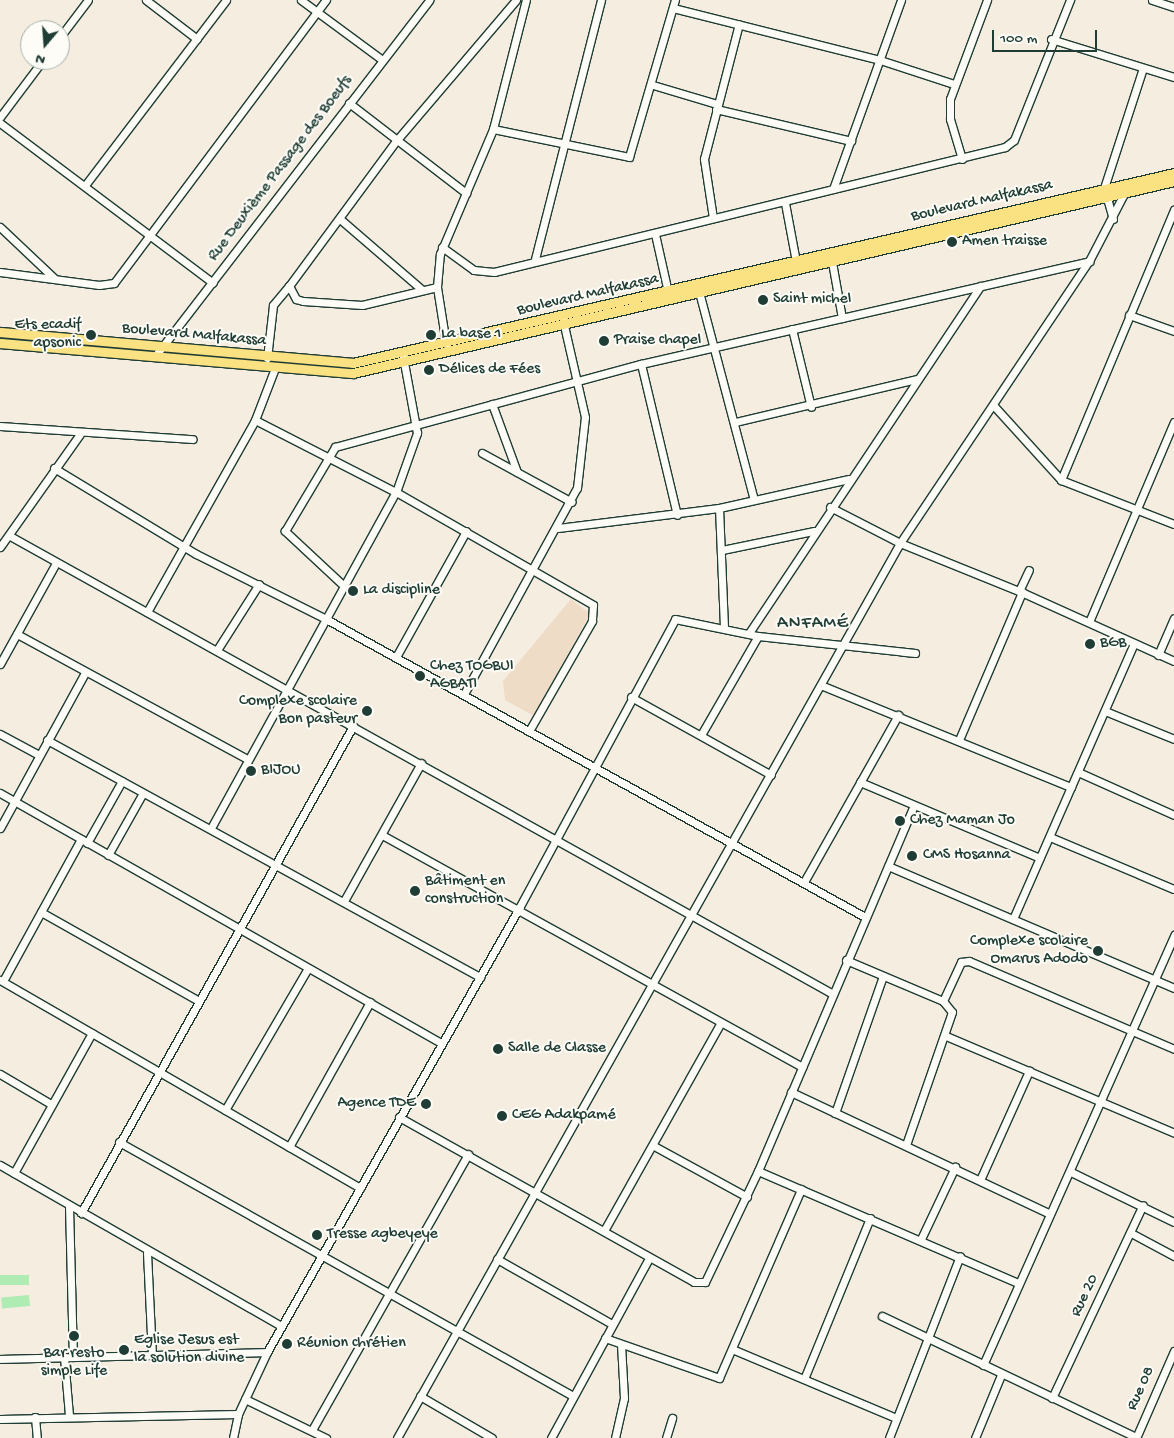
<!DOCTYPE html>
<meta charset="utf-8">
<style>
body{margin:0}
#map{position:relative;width:1174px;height:1438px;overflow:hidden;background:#f6ede1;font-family:"Gochi Hand",sans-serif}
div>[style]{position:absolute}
.built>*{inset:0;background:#eedcc7}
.green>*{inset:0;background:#aeecb3;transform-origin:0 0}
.roads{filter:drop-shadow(1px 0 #1f3d34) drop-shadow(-1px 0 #1f3d34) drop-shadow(0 1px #1f3d34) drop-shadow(0 -1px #1f3d34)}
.minor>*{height:7px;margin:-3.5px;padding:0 3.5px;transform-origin:3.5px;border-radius:3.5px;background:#fdfcf7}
.major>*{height:9px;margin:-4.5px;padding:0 4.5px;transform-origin:4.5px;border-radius:4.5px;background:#fae181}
.dots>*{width:14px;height:14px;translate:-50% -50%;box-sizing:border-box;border:2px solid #fdfcf7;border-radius:50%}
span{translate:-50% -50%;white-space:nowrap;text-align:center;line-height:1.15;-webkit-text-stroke:4px #fdfcf7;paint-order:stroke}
.street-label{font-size:16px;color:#1f3d34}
.poi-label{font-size:16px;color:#1f3d34}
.left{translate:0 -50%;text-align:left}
.right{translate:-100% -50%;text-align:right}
.neighbourhood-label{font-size:18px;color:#1f3d34;letter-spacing:1px}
.north{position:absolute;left:20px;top:20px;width:50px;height:50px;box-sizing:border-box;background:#fdfcf7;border:1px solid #a4b0a9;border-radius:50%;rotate:198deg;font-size:14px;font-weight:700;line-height:20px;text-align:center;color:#1f3d34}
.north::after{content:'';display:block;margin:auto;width:18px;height:22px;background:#1f3d34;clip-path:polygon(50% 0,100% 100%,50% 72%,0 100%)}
.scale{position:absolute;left:992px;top:30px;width:105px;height:22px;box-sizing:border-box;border:2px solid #1f3d34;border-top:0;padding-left:6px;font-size:15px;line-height:18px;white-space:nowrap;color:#1f3d34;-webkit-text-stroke:4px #fdfcf7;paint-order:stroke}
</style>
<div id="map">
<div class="built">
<i style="clip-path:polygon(571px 599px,590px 614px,534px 716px,505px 700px,503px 681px)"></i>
</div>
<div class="green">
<i style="left:29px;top:1275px;width:10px;height:29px;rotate:90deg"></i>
<i style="left:29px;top:1295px;width:11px;height:28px;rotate:85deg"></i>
</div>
<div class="roads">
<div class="minor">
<i style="left:146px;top:0;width:64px;rotate:37.4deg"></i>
<i style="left:301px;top:0;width:99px;rotate:36.4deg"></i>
<i style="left:1152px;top:0;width:23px;rotate:18deg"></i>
<i style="left:673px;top:8px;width:213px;rotate:14.1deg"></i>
<i style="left:880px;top:60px;width:78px;rotate:18deg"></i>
<i style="left:60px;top:37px;width:46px;rotate:-52.9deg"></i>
<i style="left:1051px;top:39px;width:129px;rotate:17.2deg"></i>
<i style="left:653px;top:85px;width:67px;rotate:16.5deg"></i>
<i style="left:349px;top:103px;width:148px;rotate:37.6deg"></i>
<i style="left:716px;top:109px;width:139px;rotate:13.3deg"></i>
<i style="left:0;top:117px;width:71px;rotate:-53deg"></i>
<i style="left:0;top:123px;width:266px;rotate:36.9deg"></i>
<i style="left:493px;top:129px;width:139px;rotate:11.6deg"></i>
<i style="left:629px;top:157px;width:164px;rotate:-73.7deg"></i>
<i style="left:962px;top:159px;width:42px;rotate:-106.7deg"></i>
<i style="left:950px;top:119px;width:20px;rotate:-90deg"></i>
<i style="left:950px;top:99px;width:106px;rotate:-69.5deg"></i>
<i style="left:86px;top:184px;width:231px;rotate:-52.7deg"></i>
<i style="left:833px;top:189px;width:201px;rotate:-70.2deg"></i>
<i style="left:785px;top:203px;width:60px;rotate:79.4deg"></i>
<i style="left:713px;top:218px;width:60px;rotate:-98.7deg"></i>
<i style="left:704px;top:159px;width:139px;rotate:-75.5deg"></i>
<i style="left:340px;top:219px;width:107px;rotate:40.8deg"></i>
<i style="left:1113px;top:219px;width:32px;rotate:-106deg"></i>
<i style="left:1104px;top:188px;width:126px;rotate:-72deg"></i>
<i style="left:0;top:227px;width:74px;rotate:43.4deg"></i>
<i style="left:655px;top:234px;width:59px;rotate:77.4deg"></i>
<i style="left:442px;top:247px;width:39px;rotate:36deg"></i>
<i style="left:474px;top:270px;width:20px;rotate:6deg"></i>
<i style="left:494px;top:272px;width:526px;rotate:-13.75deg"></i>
<i style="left:1005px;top:147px;width:11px;rotate:-38deg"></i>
<i style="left:1014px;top:140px;width:151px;rotate:-68.2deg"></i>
<i style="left:535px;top:259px;width:267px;rotate:-75.7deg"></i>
<i style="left:832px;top:262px;width:57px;rotate:79.9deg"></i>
<i style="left:0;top:272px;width:100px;rotate:7.5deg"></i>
<i style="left:99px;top:285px;width:15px;rotate:-8deg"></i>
<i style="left:114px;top:283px;width:354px;rotate:-53.2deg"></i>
<i style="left:437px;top:287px;width:77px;rotate:166.5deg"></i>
<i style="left:362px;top:305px;width:59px;rotate:-176.1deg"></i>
<i style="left:303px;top:301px;width:7px;rotate:-164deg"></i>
<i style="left:296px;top:299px;width:15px;rotate:-118deg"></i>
<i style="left:289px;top:286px;width:180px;rotate:-53.6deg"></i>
<i style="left:396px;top:141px;width:185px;rotate:-49.6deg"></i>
<i style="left:698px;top:288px;width:219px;rotate:75.2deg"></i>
<i style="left:1129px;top:315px;width:48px;rotate:19.6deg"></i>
<i style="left:792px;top:329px;width:80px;rotate:76.3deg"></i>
<i style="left:446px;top:344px;width:58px;rotate:-99deg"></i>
<i style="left:437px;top:287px;width:33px;rotate:-85deg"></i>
<i style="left:440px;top:254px;width:136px;rotate:-67deg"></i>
<i style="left:493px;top:129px;width:133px;rotate:-75.7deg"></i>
<i style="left:156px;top:355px;width:448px;rotate:-52.4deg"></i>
<i style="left:267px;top:358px;width:53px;rotate:-83.5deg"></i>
<i style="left:273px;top:305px;width:25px;rotate:-50deg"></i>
<i style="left:641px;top:364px;width:155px;rotate:76.6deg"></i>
<i style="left:492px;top:404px;width:72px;rotate:69.8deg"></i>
<i style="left:994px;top:406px;width:100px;rotate:47.8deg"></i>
<i style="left:1061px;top:480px;width:121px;rotate:21.3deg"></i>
<i style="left:255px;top:420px;width:158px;rotate:27.1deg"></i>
<i style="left:396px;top:492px;width:227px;rotate:29.8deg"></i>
<i style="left:593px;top:605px;width:16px;rotate:94deg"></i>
<i style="left:592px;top:621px;width:127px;rotate:119.8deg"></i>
<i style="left:735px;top:422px;width:187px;rotate:-13.3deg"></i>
<i style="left:0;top:426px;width:193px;rotate:3.9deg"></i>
<i style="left:482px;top:453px;width:102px;rotate:28.6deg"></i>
<i style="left:54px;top:468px;width:166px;rotate:31.2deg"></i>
<i style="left:196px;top:554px;width:145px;rotate:26.6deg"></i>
<i style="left:326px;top:619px;width:616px;rotate:28.94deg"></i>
<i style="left:1061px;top:480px;width:293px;rotate:-67.3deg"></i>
<i style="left:830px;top:507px;width:79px;rotate:27.2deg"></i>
<i style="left:900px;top:543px;width:128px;rotate:22deg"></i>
<i style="left:1019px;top:591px;width:170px;rotate:24.3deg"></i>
<i style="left:719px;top:508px;width:119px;rotate:87.6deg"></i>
<i style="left:558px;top:528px;width:162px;rotate:-7.1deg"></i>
<i style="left:719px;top:508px;width:133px;rotate:-12.6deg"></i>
<i style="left:10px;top:536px;width:940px;rotate:29.1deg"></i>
<i style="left:0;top:547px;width:138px;rotate:-54.7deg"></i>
<i style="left:722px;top:550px;width:94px;rotate:-11.7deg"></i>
<i style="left:344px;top:586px;width:81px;rotate:-137deg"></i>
<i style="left:285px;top:531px;width:98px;rotate:-59.2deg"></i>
<i style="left:335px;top:447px;width:317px;rotate:-15.2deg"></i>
<i style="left:641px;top:364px;width:460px;rotate:-12.9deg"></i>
<i style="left:1019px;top:591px;width:23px;rotate:-65deg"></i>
<i style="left:147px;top:612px;width:220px;rotate:-60.6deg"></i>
<i style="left:255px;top:420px;width:56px;rotate:-69deg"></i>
<i style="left:1089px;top:622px;width:217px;rotate:-67deg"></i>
<i style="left:749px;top:633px;width:417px;rotate:-56.3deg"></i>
<i style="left:17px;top:634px;width:262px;rotate:28.5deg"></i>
<i style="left:217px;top:650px;width:78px;rotate:-57.5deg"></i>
<i style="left:1158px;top:655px;width:40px;rotate:-66.6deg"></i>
<i style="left:396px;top:657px;width:144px;rotate:-60.9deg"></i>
<i style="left:0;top:664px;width:115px;rotate:-61deg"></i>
<i style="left:823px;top:686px;width:268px;rotate:22.2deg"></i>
<i style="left:464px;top:694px;width:235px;rotate:-61.3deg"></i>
<i style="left:577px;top:488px;width:71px;rotate:-83.6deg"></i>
<i style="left:585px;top:417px;width:98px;rotate:-102.9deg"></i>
<i style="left:631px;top:697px;width:160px;rotate:29.1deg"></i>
<i style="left:1105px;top:711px;width:74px;rotate:22.1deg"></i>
<i style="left:0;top:734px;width:44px;rotate:28.3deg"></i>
<i style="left:701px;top:735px;width:114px;rotate:-60.1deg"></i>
<i style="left:47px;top:740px;width:494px;rotate:28.7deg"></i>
<i style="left:959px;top:740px;width:161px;rotate:-66.9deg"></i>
<i style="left:1078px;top:772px;width:105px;rotate:24.1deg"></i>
<i style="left:860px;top:782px;width:195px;rotate:22.9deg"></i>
<i style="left:0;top:793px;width:507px;rotate:29.55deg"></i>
<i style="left:0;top:828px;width:177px;rotate:-61.3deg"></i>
<i style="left:211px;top:828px;width:384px;rotate:-61.2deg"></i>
<i style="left:396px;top:492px;width:63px;rotate:-70.4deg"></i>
<i style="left:417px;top:433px;width:77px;rotate:-100.4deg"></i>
<i style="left:382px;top:835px;width:480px;rotate:28.9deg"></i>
<i style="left:1050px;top:837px;width:134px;rotate:22.8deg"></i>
<i style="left:87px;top:843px;width:71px;rotate:-60.6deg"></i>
<i style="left:108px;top:855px;width:71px;rotate:-60.6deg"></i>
<i style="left:888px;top:866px;width:311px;rotate:23.1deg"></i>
<i style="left:804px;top:882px;width:192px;rotate:-60.6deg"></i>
<i style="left:344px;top:901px;width:158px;rotate:-60.8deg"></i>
<i style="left:41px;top:912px;width:181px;rotate:29.4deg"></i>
<i style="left:1013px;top:919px;width:301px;rotate:-66.3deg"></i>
<i style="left:846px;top:960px;width:105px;rotate:22.9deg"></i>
<i style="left:943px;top:1001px;width:14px;rotate:51deg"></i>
<i style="left:952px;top:1012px;width:141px;rotate:109.1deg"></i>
<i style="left:0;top:980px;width:416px;rotate:30deg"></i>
<i style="left:3px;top:981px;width:162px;rotate:-61.2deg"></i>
<i style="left:943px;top:1001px;width:43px;rotate:-65.2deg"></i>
<i style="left:961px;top:962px;width:8px;rotate:-7deg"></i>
<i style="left:969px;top:961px;width:223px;rotate:23.2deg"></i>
<i style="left:946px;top:1036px;width:248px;rotate:23deg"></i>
<i style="left:0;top:1074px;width:59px;rotate:30.5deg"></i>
<i style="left:791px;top:1092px;width:286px;rotate:25.2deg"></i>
<i style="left:225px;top:1110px;width:164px;rotate:-59.7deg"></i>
<i style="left:835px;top:1113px;width:145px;rotate:-70.7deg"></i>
<i style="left:399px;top:1117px;width:338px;rotate:29.2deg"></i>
<i style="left:694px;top:1282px;width:11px"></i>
<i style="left:705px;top:1282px;width:123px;rotate:-64.5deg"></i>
<i style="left:758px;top:1171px;width:395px;rotate:-66.9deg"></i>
<i style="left:119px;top:1142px;width:520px;rotate:29.23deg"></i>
<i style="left:654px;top:1146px;width:106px;rotate:28.7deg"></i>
<i style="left:289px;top:1147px;width:166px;rotate:-60.8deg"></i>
<i style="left:0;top:1165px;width:324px;rotate:29.8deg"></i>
<i style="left:758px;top:1171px;width:283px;rotate:23.3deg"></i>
<i style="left:1071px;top:1172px;width:114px;rotate:25.9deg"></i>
<i style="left:14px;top:1173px;width:160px;rotate:-60.9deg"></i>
<i style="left:980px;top:1180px;width:120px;rotate:-65.8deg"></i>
<i style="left:69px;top:1206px;width:151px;rotate:88.5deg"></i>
<i style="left:81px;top:1213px;width:558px;rotate:-60.82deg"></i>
<i style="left:605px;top:1229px;width:235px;rotate:-60.7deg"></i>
<i style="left:1131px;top:1233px;width:49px;rotate:28.1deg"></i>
<i style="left:921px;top:1239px;width:80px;rotate:-64.7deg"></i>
<i style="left:147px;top:1253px;width:101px;rotate:87.2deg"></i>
<i style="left:497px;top:1259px;width:132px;rotate:29.5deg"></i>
<i style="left:882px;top:1316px;width:281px;rotate:25.5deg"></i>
<i style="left:605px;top:1338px;width:121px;rotate:19.3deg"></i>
<i style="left:719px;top:1378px;width:206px;rotate:-66.5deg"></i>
<i style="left:732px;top:1349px;width:178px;rotate:22.8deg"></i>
<i style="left:64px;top:1357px;width:58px;rotate:85.1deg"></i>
<i style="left:0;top:1359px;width:267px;rotate:-1.5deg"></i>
<i style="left:983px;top:1365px;width:471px;rotate:-66deg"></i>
<i style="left:804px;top:1379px;width:174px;rotate:-67.7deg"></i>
<i style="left:420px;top:1396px;width:83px;rotate:30.3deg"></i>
<i style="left:1052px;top:1398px;width:213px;rotate:-64.8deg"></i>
<i style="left:245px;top:1399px;width:90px;rotate:25.7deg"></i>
<i style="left:35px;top:1417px;width:21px;rotate:85deg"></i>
<i style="left:0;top:1419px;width:238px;rotate:-1.2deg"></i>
<i style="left:312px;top:1430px;width:317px;rotate:-60.5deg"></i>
<i style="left:233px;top:1438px;width:25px;rotate:-78deg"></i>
<i style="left:238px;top:1414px;width:68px;rotate:-64.9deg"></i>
<i style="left:267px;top:1352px;width:511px;rotate:-60.42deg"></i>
<i style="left:519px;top:908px;width:328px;rotate:-61.6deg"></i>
<i style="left:675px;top:619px;width:85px;rotate:11.6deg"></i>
<i style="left:758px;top:636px;width:158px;rotate:6.2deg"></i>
<i style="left:397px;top:1438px;width:1027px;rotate:-60.66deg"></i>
<i style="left:900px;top:543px;width:339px;rotate:-56.2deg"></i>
<i style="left:1089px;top:261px;width:80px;rotate:-62.5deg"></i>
<i style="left:551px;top:1438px;width:205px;rotate:-61.4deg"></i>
<i style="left:615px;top:1438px;width:41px;rotate:-77.3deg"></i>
<i style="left:624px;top:1398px;width:53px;rotate:-93.2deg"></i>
<i style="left:666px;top:1438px;width:21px;rotate:-73deg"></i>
<i style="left:889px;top:1438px;width:195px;rotate:-68.7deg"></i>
<i style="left:975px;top:1438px;width:68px;rotate:-67.6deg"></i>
<i style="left:1136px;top:1438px;width:95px;rotate:-66.4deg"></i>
</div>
<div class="major">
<i style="left:0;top:332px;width:354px;rotate:5deg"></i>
<i style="left:353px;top:363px;width:843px;rotate:-13.03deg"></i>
<i style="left:0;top:343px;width:354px;rotate:4.9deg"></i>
<i style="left:353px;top:373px;width:843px;rotate:-13.16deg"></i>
</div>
</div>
<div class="dots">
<i style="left:952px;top:242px;background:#1f3d34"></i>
<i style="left:763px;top:300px;background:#1f3d34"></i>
<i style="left:91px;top:335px;background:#1f3d34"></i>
<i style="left:431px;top:335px;background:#1f3d34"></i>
<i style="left:604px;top:341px;background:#1f3d34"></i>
<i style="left:429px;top:370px;background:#1f3d34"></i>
<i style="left:353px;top:591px;background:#1f3d34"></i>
<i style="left:1090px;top:644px;background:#1f3d34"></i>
<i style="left:420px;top:676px;background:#1f3d34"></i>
<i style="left:367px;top:711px;background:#1f3d34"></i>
<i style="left:251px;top:771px;background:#1f3d34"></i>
<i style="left:900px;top:821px;background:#1f3d34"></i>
<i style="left:912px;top:856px;background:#1f3d34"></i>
<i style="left:415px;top:891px;background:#1f3d34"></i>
<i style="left:1098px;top:951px;background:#1f3d34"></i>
<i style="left:498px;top:1049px;background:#1f3d34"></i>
<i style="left:426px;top:1104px;background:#1f3d34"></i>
<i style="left:502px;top:1116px;background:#1f3d34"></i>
<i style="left:317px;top:1235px;background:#1f3d34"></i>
<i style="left:74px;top:1336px;background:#1f3d34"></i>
<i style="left:287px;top:1344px;background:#1f3d34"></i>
<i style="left:124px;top:1350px;background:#1f3d34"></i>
</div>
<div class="street-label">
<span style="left:281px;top:169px;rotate:-53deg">Rue Deuxième Passage des Boeufs</span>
<span style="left:982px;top:202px;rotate:-13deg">Boulevard Malfakassa</span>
<span style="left:588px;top:296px;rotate:-13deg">Boulevard Malfakassa</span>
<span style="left:194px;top:336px;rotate:5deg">Boulevard Malfakassa</span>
<span style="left:1086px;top:1296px;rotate:-65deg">Rue 20</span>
<span style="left:1142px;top:1389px;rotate:-66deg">Rue 08</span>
</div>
<div class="poi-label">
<span class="left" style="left:962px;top:242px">Amen traisse</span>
<span class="left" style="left:773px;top:300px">Saint michel</span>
<span class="right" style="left:81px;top:335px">Ets ecadif<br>apsonic</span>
<span class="left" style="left:441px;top:335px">La base 1</span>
<span class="left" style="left:614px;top:341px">Praise chapel</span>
<span class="left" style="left:439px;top:370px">Délices de Fées</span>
<span class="left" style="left:363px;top:591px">La discipline</span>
<span class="left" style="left:1100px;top:644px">BGB</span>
<span class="left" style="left:430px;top:676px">Chez TOGBUI<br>AGBATI</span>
<span class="right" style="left:357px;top:711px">Complexe scolaire<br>Bon pasteur</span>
<span class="left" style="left:261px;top:771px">BIJOU</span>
<span class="left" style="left:910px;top:821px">Chez Maman Jo</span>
<span class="left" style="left:923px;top:856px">CMS Hosanna</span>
<span class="left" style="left:425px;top:891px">Bâtiment en<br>construction</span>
<span class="right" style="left:1088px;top:951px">Complexe scolaire<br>Omarus Adodo</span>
<span class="left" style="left:508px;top:1049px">Salle de Classe</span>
<span class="right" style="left:416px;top:1104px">Agence TDE</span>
<span class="left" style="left:512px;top:1116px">CEG Adakpamé</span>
<span class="left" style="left:327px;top:1235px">Tresse agbeyeye</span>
<span class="left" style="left:134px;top:1350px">Eglise Jesus est<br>la solution divine</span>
<span class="left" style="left:297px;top:1344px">Réunion chrétien</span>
<span style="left:74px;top:1363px">Bar resto<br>simple Life</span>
</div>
<div class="neighbourhood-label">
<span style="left:813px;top:624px">ANFAMÉ</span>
</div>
<div class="north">N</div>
<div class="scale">100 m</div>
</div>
